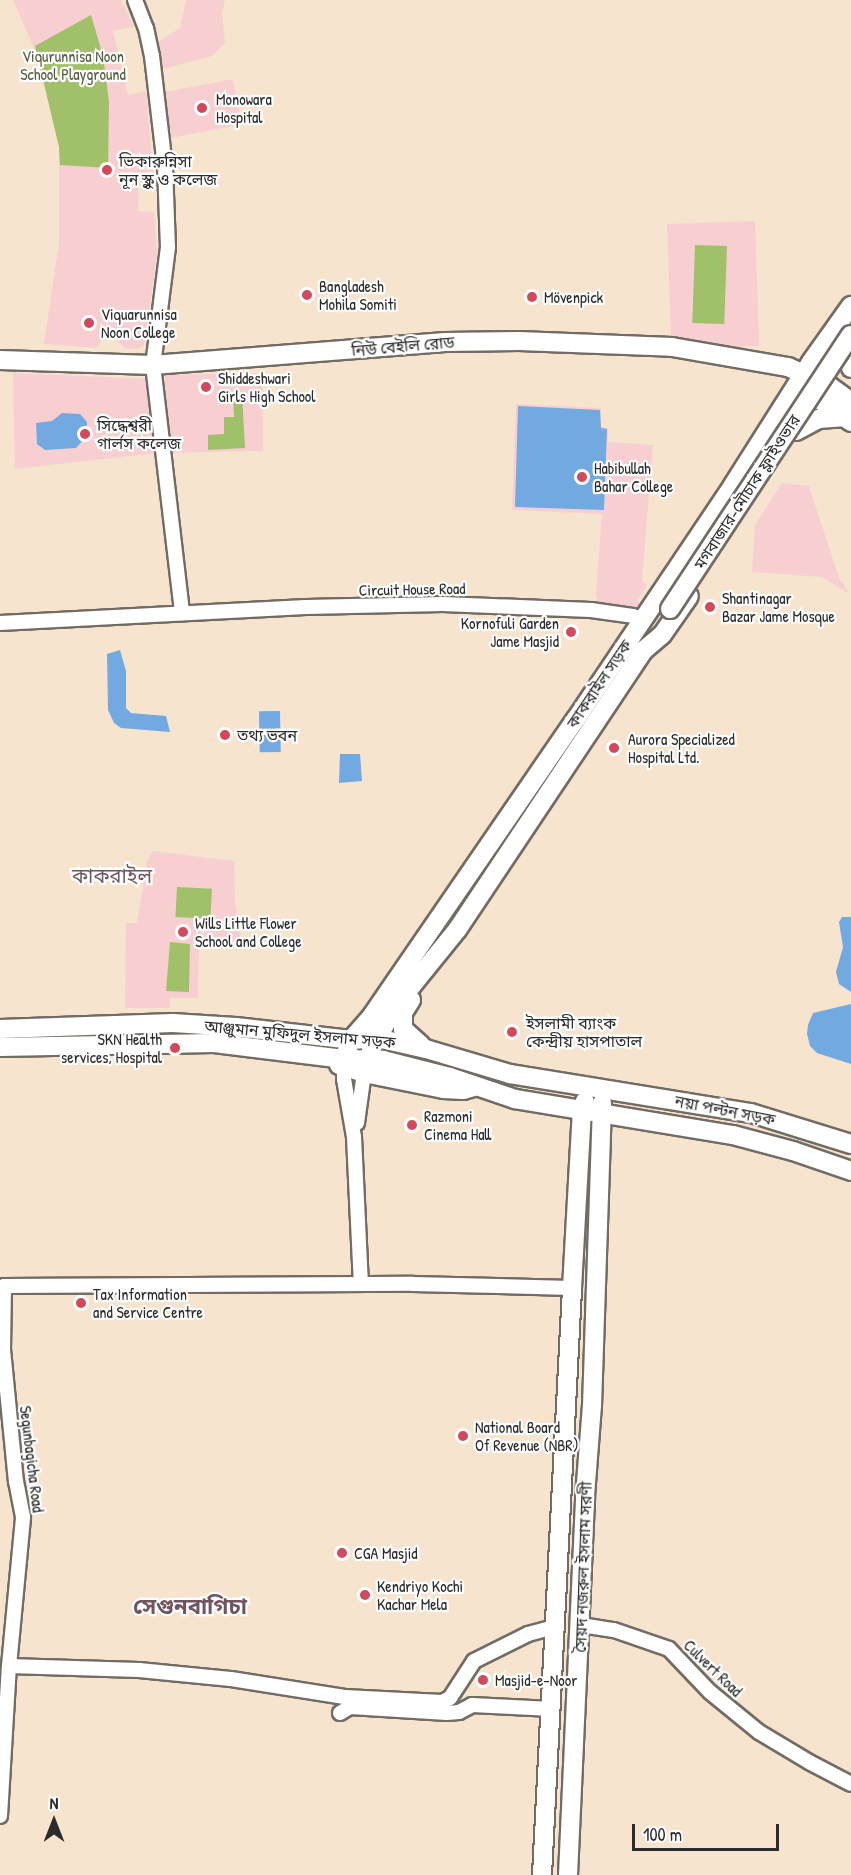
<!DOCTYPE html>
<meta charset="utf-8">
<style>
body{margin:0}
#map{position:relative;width:851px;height:1875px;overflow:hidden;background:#f6e4cf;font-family:"Patrick Hand","Noto Sans Bengali",sans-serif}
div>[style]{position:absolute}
.built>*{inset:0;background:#f7cfd1;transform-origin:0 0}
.green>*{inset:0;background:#a0c069;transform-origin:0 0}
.water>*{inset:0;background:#73a9e1;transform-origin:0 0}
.roads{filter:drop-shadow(2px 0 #726c64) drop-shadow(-2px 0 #726c64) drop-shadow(0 2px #726c64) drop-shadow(0 -2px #726c64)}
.minor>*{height:14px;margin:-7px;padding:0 7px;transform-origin:7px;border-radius:7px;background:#fff}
.major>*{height:18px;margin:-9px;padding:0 9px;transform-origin:9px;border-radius:9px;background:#fff}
.bridges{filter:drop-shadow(2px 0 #726c64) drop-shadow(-2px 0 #726c64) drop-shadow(0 2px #726c64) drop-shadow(0 -2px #726c64)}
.major-bridge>*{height:18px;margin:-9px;padding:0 9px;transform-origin:9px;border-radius:9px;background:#fff}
.dots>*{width:16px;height:16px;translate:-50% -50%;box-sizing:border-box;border:3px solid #fff;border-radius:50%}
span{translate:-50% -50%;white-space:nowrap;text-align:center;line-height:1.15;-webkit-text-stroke:4.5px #fff;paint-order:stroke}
.park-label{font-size:16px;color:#545f41}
.poi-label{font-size:16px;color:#2b2b2b}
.left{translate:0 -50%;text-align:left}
.right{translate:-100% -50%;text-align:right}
.street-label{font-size:16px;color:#2b2b2b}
.quarter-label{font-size:20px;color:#705560}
.district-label{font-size:22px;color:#705560;font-weight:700}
.north{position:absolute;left:24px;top:1791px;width:60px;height:60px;-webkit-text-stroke:4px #fff;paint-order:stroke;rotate:0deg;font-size:16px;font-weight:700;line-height:24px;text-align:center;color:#2b2b2b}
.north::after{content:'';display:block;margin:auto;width:21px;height:27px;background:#2b2b2b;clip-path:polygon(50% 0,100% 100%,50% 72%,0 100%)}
.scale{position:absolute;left:632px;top:1824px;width:147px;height:27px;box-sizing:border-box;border:3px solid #2b2b2b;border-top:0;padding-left:8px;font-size:18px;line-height:21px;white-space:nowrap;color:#2b2b2b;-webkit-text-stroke:4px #fff;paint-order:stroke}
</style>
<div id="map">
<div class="built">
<i style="clip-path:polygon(13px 0,121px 0,134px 27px,113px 31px,128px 95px,146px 91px,154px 178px,139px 178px,138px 211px,154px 212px,157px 252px,146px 337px,143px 346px,136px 349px,125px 348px,115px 338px,104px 338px,96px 348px,44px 344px,59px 243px,59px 147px,40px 62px)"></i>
<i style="clip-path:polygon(186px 0,225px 0,222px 13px,225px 43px,212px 56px,164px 69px,155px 44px,180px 28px)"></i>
<i style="left:233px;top:79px;width:46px;height:71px;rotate:79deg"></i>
<i style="left:755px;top:221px;width:125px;height:88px;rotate:88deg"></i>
<i style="clip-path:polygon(13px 373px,155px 379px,157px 453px,15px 469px)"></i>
<i style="left:262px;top:373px;width:78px;height:97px;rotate:89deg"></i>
<i style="clip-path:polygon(516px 404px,601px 408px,601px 427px,608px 428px,608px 442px,653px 445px,642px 581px,647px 585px,637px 601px,641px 604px,628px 612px,598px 603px,596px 594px,602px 514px,512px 510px)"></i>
<i style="clip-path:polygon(782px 483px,809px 486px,839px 578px,850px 594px,822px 577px,752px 572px,755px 525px)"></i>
<i style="clip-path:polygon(153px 851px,234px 861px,235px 901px,241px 942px,199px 941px,198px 998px,170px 998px,170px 1008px,125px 1008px,126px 923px,137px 923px,147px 861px)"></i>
</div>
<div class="green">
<i style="clip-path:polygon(91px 15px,103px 56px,109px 102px,108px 168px,60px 165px,59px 147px,35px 46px)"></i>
<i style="left:695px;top:245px;width:32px;height:78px;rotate:2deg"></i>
<i style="clip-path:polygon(242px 394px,245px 448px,208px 450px,208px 435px,224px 434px,224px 417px,234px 417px,233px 395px)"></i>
<i style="left:177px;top:887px;width:35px;height:30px;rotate:3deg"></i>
<i style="clip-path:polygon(170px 942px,190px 944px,189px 992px,166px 991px)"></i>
</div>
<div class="water">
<i style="clip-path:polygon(518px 406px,600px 410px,601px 428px,607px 429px,604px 510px,515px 507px)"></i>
<i style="clip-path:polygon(62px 413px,80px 414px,87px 422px,86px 437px,76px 448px,45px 450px,37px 444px,36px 423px,52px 421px)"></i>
<i style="clip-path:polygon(120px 650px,126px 671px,126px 708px,131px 713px,166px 716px,170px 732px,121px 728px,114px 723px,108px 710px,107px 654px)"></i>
<i style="left:280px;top:711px;width:41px;height:21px;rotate:89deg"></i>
<i style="clip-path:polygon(340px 754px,360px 754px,362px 781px,339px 783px)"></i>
<i style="clip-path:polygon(842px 917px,851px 917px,851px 992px,839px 984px,836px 972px,843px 947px,839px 922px)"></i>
<i style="clip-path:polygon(851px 1004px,851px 1064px,817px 1053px,810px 1046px,807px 1034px,808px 1025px,813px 1013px)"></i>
</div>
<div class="roads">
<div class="minor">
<i style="left:135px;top:0;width:30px;rotate:69deg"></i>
<i style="left:146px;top:28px;width:29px;rotate:78deg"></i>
<i style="left:152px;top:56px;width:111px;rotate:83.3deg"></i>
<i style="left:165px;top:166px;width:81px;rotate:87.9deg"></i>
<i style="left:168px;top:247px;width:119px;rotate:97.2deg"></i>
<i style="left:153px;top:365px;width:250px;rotate:83.3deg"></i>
<i style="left:0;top:623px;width:306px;rotate:-3deg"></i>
<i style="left:306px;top:607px;width:137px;rotate:-1.3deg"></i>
<i style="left:443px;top:604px;width:148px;rotate:2.3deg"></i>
<i style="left:591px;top:610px;width:42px;rotate:8.1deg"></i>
<i style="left:633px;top:616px;width:10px;rotate:24deg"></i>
<i style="left:344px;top:1060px;width:19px;rotate:90deg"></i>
<i style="left:344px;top:1079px;width:59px;rotate:80.2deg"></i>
<i style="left:354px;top:1137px;width:147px;rotate:87.3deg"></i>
<i style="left:357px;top:1123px;width:59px;rotate:-82.1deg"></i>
<i style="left:581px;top:1625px;width:33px;rotate:9deg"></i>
<i style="left:614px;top:1630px;width:58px;rotate:19.1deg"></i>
<i style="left:669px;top:1649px;width:59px;rotate:46.4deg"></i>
<i style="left:710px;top:1692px;width:63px;rotate:39.2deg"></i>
<i style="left:759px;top:1732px;width:58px;rotate:31deg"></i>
<i style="left:809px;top:1762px;width:47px;rotate:27.6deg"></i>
<i style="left:9px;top:1666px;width:130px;rotate:1.8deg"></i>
<i style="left:139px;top:1670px;width:92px;rotate:5.6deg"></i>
<i style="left:231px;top:1679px;width:115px;rotate:9deg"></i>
<i style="left:345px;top:1697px;width:97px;rotate:3deg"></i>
<i style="left:442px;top:1702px;width:9px;rotate:-27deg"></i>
<i style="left:450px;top:1698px;width:44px;rotate:-57deg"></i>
<i style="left:474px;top:1661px;width:60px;rotate:-26.6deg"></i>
<i style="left:528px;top:1634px;width:30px;rotate:-15deg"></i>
<i style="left:340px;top:1713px;width:12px;rotate:-31deg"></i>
<i style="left:350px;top:1707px;width:97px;rotate:3.5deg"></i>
<i style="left:447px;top:1713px;width:12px;rotate:-5deg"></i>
<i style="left:459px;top:1712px;width:15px;rotate:-28deg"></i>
<i style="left:472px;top:1705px;width:80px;rotate:2.9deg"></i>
<i style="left:0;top:1816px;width:150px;rotate:-86.6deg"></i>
<i style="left:9px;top:1666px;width:150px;rotate:-84.6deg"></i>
<i style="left:23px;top:1517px;width:36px;rotate:-101deg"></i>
<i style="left:16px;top:1482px;width:133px;rotate:-95.6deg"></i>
<i style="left:3px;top:1350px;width:64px;rotate:-89.1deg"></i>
<i style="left:4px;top:1286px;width:409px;rotate:-0.3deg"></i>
<i style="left:413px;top:1284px;width:159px;rotate:1.4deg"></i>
</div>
<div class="major">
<i style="left:0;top:360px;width:153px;rotate:1.9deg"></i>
<i style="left:153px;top:365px;width:293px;rotate:-4.5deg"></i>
<i style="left:445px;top:342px;width:74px;rotate:-0.8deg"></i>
<i style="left:519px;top:341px;width:153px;rotate:2.2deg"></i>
<i style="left:672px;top:347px;width:118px;rotate:9.8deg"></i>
<i style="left:788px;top:367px;width:44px;rotate:24.2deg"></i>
<i style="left:828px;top:385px;width:29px;rotate:36deg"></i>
<i style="left:851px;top:365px;width:3px;rotate:90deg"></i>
<i style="left:801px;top:387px;width:61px;rotate:35deg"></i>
<i style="left:796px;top:431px;width:26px;rotate:-28deg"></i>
<i style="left:819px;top:419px;width:27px;rotate:-4deg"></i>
<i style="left:411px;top:1000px;width:15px;rotate:122deg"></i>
<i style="left:403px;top:1013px;width:16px;rotate:90deg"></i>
<i style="left:403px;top:1029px;width:24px;rotate:42deg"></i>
<i style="left:0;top:1029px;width:173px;rotate:-2deg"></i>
<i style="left:173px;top:1023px;width:63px;rotate:3.6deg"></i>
<i style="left:236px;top:1027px;width:116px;rotate:6.4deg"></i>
<i style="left:351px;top:1040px;width:26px;rotate:-4deg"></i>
<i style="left:377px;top:1038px;width:50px;rotate:12.7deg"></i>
<i style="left:426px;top:1049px;width:88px;rotate:16.6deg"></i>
<i style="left:510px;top:1074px;width:244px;rotate:9.2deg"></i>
<i style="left:751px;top:1113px;width:105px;rotate:17.2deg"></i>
<i style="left:0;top:1047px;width:214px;rotate:-1.1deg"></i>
<i style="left:214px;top:1043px;width:131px;rotate:7deg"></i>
<i style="left:344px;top:1059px;width:39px;rotate:1deg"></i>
<i style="left:383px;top:1060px;width:69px;rotate:14.2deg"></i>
<i style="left:450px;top:1077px;width:69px;rotate:18.7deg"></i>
<i style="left:515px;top:1099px;width:221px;rotate:9.4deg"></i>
<i style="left:733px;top:1135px;width:62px;rotate:14.9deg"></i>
<i style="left:793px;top:1151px;width:61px;rotate:19deg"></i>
<i style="left:371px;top:1049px;width:52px;rotate:-60deg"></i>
<i style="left:397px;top:1004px;width:95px;rotate:-51deg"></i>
<i style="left:457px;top:930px;width:337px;rotate:-56.3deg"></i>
<i style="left:644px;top:650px;width:23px;rotate:-40deg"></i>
<i style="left:662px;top:635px;width:47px;rotate:-55.3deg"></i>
<i style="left:344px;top:1059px;width:20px;rotate:-70deg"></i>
<i style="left:351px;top:1040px;width:30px;rotate:-49deg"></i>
<i style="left:371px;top:1017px;width:362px;rotate:-55.5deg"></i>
<i style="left:576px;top:719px;width:282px;rotate:-56.1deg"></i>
<i style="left:733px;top:485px;width:146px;rotate:-57.6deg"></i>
<i style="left:811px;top:362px;width:69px;rotate:-54.5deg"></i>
<i style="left:339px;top:1065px;width:26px;rotate:18deg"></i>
<i style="left:364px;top:1073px;width:81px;rotate:11.4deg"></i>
<i style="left:443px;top:1089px;width:20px;rotate:3deg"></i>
<i style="left:463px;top:1090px;width:11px;rotate:-15deg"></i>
<i style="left:542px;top:1875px;width:588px;rotate:-87.07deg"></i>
<i style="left:572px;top:1288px;width:178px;rotate:-86.8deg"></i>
<i style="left:582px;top:1110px;width:9px;rotate:-72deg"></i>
<i style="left:568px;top:1875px;width:379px;rotate:-87.4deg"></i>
<i style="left:585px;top:1496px;width:90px;rotate:-85.6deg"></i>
<i style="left:592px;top:1406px;width:303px;rotate:-88.1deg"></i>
</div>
</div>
<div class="bridges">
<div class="major-bridge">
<i style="left:670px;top:609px;width:328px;rotate:-56.6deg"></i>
</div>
</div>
<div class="dots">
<i style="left:202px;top:108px;background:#d1495b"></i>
<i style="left:107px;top:170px;background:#d1495b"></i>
<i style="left:307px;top:295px;background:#d1495b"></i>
<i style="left:532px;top:297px;background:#d1495b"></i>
<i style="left:89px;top:323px;background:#d1495b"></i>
<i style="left:206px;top:387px;background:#d1495b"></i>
<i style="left:85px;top:434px;background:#d1495b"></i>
<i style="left:582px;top:477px;background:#d1495b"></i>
<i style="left:710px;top:607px;background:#d1495b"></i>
<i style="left:571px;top:632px;background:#d1495b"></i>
<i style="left:225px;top:735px;background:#d1495b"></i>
<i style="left:614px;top:748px;background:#d1495b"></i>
<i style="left:183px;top:932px;background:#d1495b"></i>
<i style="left:512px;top:1032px;background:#d1495b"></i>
<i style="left:175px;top:1048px;background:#d1495b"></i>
<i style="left:412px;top:1125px;background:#d1495b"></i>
<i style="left:81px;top:1303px;background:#d1495b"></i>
<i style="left:463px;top:1436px;background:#d1495b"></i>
<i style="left:342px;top:1553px;background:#d1495b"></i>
<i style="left:365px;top:1595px;background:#d1495b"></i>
<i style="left:483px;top:1680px;background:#d1495b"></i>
</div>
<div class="park-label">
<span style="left:73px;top:65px">Viqurunnisa Noon<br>School Playground</span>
</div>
<div class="poi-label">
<span class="left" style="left:216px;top:108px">Monowara<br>Hospital</span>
<span class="left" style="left:119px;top:170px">ভিকারুন্নিসা<br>নূন স্কুল ও কলেজ</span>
<span class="left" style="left:319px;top:295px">Bangladesh<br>Mohila Somiti</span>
<span class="left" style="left:544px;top:297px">Mövenpick</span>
<span class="left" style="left:101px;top:323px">Viquarunnisa<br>Noon College</span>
<span class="left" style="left:218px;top:387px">Shiddeshwari<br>Girls High School</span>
<span class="left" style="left:97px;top:434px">সিদ্ধেশ্বরী<br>গার্লস কলেজ</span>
<span class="left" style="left:594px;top:477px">Habibullah<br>Bahar College</span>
<span class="left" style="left:722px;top:607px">Shantinagar<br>Bazar Jame Mosque</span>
<span class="right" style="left:559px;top:632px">Kornofuli Garden<br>Jame Masjid</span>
<span class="left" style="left:237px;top:735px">তথ্য ভবন</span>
<span class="left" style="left:628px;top:748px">Aurora Specialized<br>Hospital Ltd.</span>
<span class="left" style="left:195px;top:932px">Wills Little Flower<br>School and College</span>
<span class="left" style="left:526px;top:1032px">ইসলামী ব্যাংক<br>কেন্দ্রীয় হাসপাতাল</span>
<span class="right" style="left:162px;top:1048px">SKN Health<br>services, Hospital</span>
<span class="left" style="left:424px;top:1125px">Razmoni<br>Cinema Hall</span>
<span class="left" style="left:93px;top:1303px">Tax Information<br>and Service Centre</span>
<span class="left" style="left:475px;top:1436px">National Board<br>Of Revenue (NBR)</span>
<span class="left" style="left:354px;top:1553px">CGA Masjid</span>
<span class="left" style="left:377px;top:1595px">Kendriyo Kochi<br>Kachar Mela</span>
<span class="left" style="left:495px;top:1680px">Masjid-e-Noor</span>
</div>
<div class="street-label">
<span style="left:403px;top:346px;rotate:-5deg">নিউ বেইলি রোড</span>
<span style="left:747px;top:492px;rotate:-57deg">মগবাজার-মৌচাক ফ্লাইওভার</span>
<span style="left:412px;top:589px;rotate:-1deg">Circuit House Road</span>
<span style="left:599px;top:684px;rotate:-56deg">কাকরাইল সড়ক</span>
<span style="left:300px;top:1034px;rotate:5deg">আঞ্জুমান মুফিদুল ইসলাম সড়ক</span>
<span style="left:725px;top:1110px;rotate:11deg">নয়া পল্টন সড়ক</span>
<span style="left:32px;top:1459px;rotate:83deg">Segunbagicha Road</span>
<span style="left:583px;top:1567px;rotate:-88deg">সৈয়দ নজরুল ইসলাম সরণী</span>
<span style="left:713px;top:1668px;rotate:44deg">Culvert Road</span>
</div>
<div class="quarter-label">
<span style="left:112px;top:875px">কাকরাইল</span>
</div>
<div class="district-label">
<span style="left:190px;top:1607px">সেগুনবাগিচা</span>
</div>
<div class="north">N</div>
<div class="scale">100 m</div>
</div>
